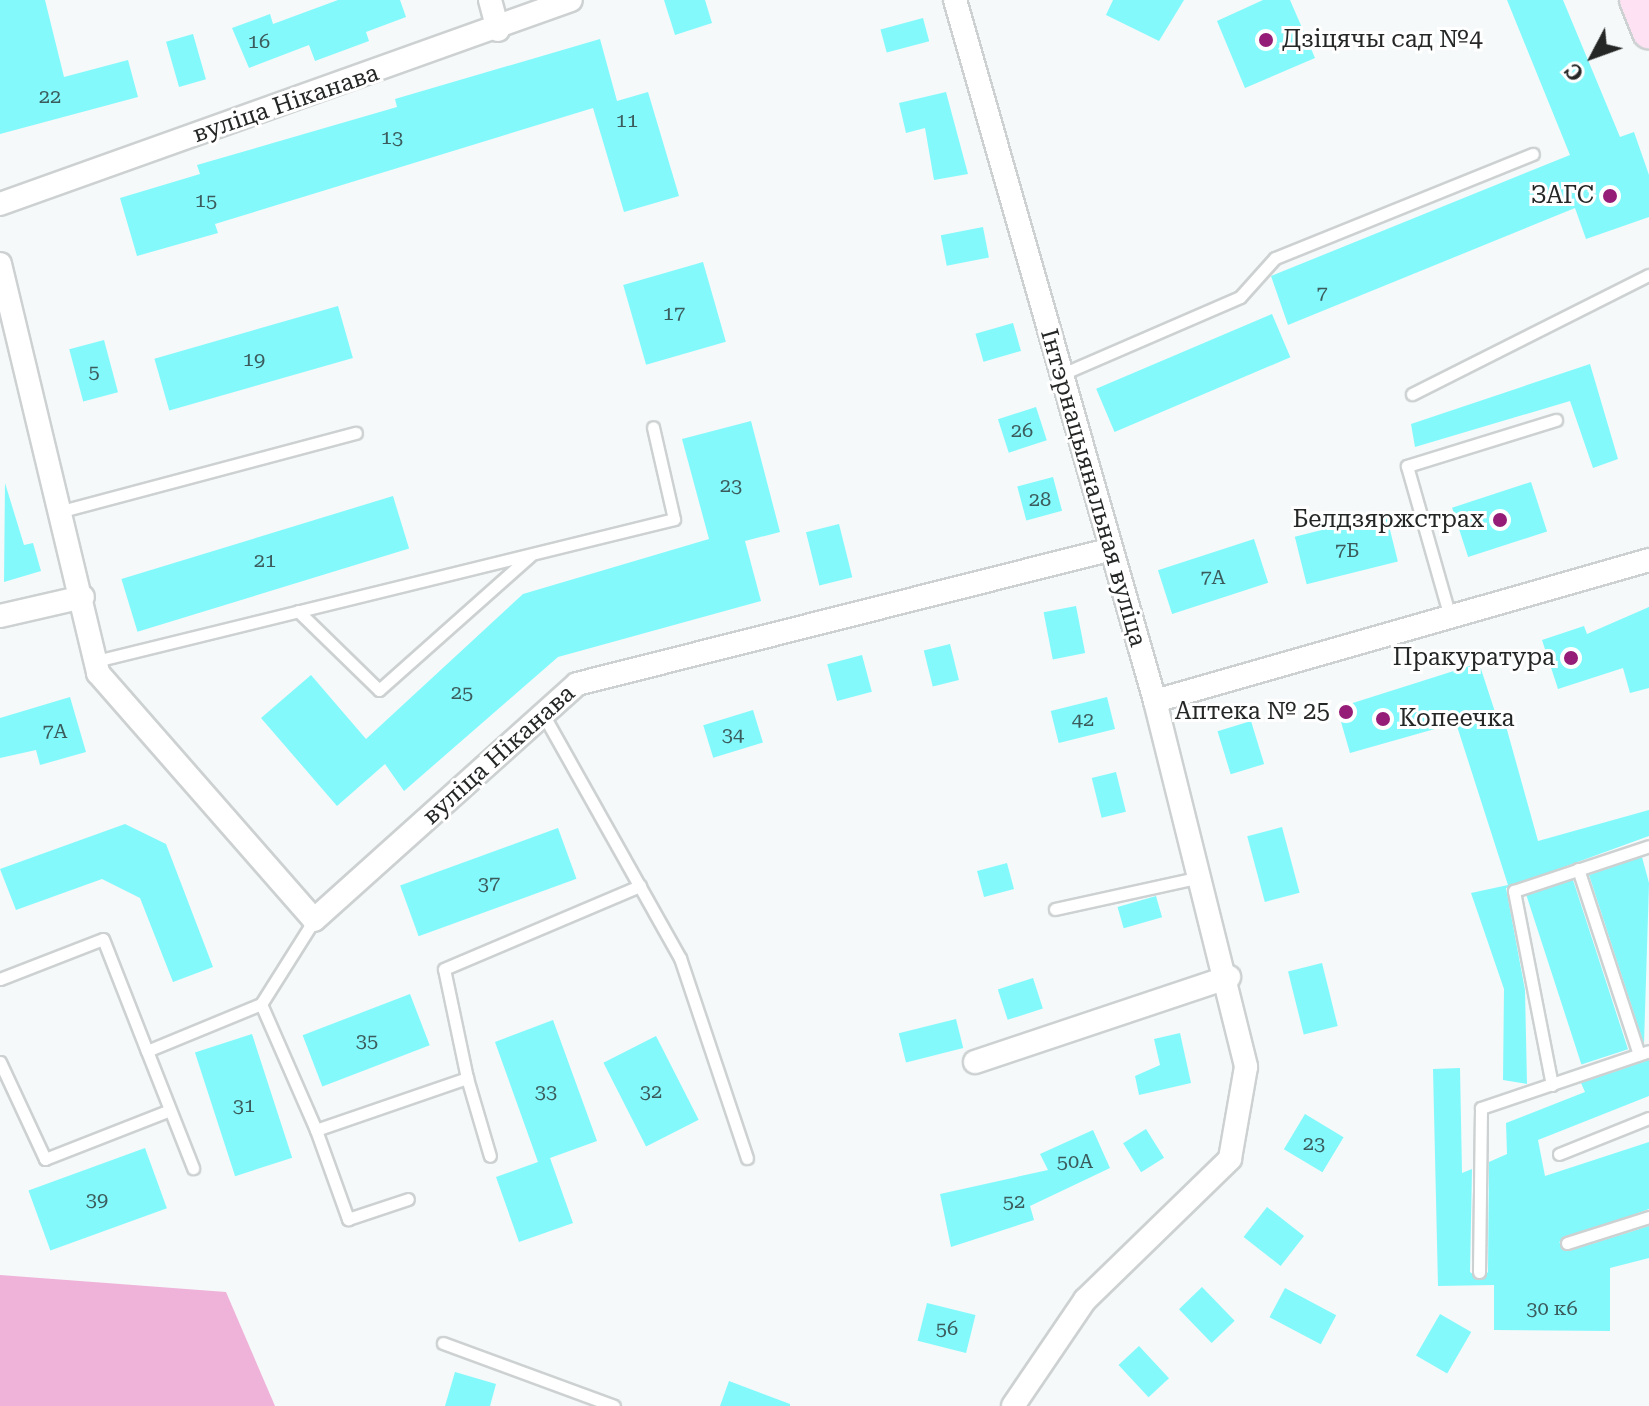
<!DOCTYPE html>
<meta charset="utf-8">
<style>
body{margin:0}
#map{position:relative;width:1649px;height:1406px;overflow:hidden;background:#f5f9f9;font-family:"Roboto Serif",serif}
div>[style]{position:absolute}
.green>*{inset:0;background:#efb2d9}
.building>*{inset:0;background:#83f9fc;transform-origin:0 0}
.roads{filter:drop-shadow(2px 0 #cdd1d1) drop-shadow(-2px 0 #cdd1d1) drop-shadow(0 2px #cdd1d1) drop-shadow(0 -2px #cdd1d1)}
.service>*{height:11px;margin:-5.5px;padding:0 5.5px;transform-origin:5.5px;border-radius:5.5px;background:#fff}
.minor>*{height:22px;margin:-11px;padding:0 11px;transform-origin:11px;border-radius:11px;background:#fff}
.secondary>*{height:32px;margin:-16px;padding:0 16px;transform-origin:16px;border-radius:16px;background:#fee2f4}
.dots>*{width:22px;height:22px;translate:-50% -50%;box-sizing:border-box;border:4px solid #fff;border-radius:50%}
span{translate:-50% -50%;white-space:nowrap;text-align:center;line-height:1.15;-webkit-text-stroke:6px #fff;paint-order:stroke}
.number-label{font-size:20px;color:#3c5b5c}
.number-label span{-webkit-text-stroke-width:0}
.poi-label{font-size:24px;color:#252626}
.left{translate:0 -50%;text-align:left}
.right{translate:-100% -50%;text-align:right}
.street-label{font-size:24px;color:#252626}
.north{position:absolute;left:1553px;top:16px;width:80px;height:80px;-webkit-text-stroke:6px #fff;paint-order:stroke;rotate:229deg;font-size:22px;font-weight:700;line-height:32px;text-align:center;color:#252626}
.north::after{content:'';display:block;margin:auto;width:28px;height:36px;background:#252626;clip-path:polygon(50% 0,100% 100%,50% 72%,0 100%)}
</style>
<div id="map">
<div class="green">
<i style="clip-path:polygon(0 1275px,226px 1292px,275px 1406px,0 1406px)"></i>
</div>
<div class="building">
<i style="clip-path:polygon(0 0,45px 0,64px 77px,128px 60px,138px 97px,0 134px)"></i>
<i style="clip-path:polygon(338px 0,400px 0,406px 17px,366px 32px,369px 41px,315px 61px,309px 45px,249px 68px,232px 28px,270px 14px,273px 24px)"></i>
<i style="clip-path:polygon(664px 0,705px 0,712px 23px,675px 35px)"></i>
<i style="clip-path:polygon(1113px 0,1184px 0,1159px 41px,1106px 15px)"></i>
<i style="clip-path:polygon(1263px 0,1290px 0,1315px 58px,1245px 88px,1217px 21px)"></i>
<i style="clip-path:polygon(1507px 0,1563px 0,1620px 137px,1634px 132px,1649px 175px,1649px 217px,1586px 239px,1575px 208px,1288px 325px,1271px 276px,1570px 155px)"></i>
<i style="left:923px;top:18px;width:24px;height:44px;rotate:75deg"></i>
<i style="left:193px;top:34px;width:47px;height:28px;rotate:74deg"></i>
<i style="clip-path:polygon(600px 39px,617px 101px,648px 92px,679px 196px,624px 212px,593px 108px,215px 224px,218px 233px,137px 256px,120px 198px,200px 174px,197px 165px,397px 107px,395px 99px)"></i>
<i style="clip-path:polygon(946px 92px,968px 174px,934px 180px,925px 128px,906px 133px,899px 103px)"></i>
<i style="left:983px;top:227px;width:31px;height:43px;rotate:79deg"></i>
<i style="left:703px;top:262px;width:83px;height:83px;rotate:74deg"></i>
<i style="left:338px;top:306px;width:54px;height:191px;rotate:74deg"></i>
<i style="left:1272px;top:314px;width:47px;height:191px;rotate:67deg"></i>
<i style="left:1013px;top:323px;width:29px;height:39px;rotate:74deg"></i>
<i style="left:104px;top:340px;width:54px;height:36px;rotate:75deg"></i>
<i style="clip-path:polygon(1590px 364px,1618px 459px,1593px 468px,1570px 401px,1415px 447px,1411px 424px)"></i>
<i style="left:1036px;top:407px;width:35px;height:40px;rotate:72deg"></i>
<i style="clip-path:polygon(751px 421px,780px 532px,745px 541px,761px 601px,558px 657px,404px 791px,385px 764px,337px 806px,261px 718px,311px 675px,366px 739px,523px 594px,709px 539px,682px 439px)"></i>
<i style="left:1053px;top:477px;width:35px;height:37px;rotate:75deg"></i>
<i style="left:1531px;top:482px;width:52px;height:83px;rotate:72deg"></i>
<i style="clip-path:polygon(5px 483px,24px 545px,33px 543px,41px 571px,4px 582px)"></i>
<i style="left:393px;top:496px;width:55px;height:284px;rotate:73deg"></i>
<i style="left:1386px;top:514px;width:49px;height:94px;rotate:76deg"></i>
<i style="left:839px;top:524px;width:55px;height:34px;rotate:76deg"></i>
<i style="left:1254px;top:539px;width:46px;height:101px;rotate:72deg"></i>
<i style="left:1076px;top:606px;width:48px;height:33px;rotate:79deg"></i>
<i style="clip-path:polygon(1649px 607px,1649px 688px,1630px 693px,1623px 668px,1558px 689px,1542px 640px,1584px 626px,1587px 634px)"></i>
<i style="left:950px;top:644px;width:37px;height:27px;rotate:76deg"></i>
<i style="left:862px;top:655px;width:38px;height:36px;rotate:75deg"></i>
<i style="clip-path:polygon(1479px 663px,1498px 721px,1504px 719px,1538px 841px,1649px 810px,1649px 836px,1506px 888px,1525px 990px,1527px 1084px,1503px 1080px,1504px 989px,1471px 893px,1508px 885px,1456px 723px,1350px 753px,1337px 708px)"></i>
<i style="clip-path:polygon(70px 697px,86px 752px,40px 765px,36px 750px,0 758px,0 718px)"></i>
<i style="left:1107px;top:697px;width:33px;height:58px;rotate:76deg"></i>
<i style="left:753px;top:710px;width:34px;height:52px;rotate:73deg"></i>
<i style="left:1251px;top:721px;width:45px;height:35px;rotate:73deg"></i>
<i style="left:1116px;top:772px;width:41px;height:25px;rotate:76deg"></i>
<i style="clip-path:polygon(125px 824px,166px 844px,213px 967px,173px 982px,140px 898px,102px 879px,16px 910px,0 869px)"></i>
<i style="left:1282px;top:827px;width:68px;height:36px;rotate:75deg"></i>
<i style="left:558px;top:828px;width:54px;height:168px;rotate:70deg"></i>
<i style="clip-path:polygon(1642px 857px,1649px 883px,1644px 1044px,1589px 875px)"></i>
<i style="left:1007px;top:863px;width:27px;height:31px;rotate:75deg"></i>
<i style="left:1573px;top:880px;width:178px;height:49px;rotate:72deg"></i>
<i style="left:1156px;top:896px;width:22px;height:40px;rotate:74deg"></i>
<i style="left:1322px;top:963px;width:65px;height:35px;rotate:76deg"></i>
<i style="left:1033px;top:978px;width:32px;height:37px;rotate:72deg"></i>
<i style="left:410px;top:994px;width:55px;height:115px;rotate:69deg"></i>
<i style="left:956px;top:1019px;width:30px;height:59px;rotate:76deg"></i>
<i style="clip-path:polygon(553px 1020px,597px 1141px,550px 1158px,573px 1223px,519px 1242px,496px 1177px,538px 1162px,495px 1042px)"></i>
<i style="clip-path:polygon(1180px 1033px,1191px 1083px,1139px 1095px,1135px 1076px,1160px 1065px,1154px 1039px)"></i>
<i style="left:252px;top:1034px;width:130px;height:60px;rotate:72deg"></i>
<i style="left:656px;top:1036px;width:94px;height:59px;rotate:63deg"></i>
<i style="clip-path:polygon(1649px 1060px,1649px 1096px,1538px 1140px,1545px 1176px,1649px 1142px,1649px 1209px,1559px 1242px,1569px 1251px,1649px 1226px,1649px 1258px,1610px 1268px,1610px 1331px,1494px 1330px,1494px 1285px,1438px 1286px,1433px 1069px,1460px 1068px,1462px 1173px,1472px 1169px,1470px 1272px,1480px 1280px,1488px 1272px,1489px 1162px,1507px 1154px,1506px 1123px,1585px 1092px,1581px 1083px)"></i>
<i style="left:1305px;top:1114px;width:45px;height:41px;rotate:31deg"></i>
<i style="left:1146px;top:1129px;width:34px;height:27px;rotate:58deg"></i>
<i style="clip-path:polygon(1093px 1130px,1110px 1168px,1030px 1206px,1034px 1220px,951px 1247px,940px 1194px,1048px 1170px,1040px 1154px)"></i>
<i style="left:145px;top:1148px;width:64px;height:124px;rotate:70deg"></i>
<i style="left:1267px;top:1207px;width:47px;height:38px;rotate:38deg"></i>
<i style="left:1202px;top:1287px;width:47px;height:32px;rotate:46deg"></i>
<i style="left:1285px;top:1288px;width:58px;height:33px;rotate:28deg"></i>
<i style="left:927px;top:1303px;width:50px;height:39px;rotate:14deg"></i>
<i style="left:1440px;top:1314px;width:36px;height:48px;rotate:30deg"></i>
<i style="left:1139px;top:1346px;width:44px;height:28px;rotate:47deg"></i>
<i style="clip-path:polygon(455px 1372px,496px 1384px,490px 1406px,445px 1406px)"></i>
<i style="clip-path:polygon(729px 1381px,790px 1404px,790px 1406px,720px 1406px)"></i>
</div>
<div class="roads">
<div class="service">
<i style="left:1060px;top:375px;width:196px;rotate:-23.4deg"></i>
<i style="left:1240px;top:297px;width:52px;rotate:-48.1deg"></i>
<i style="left:1275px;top:258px;width:278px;rotate:-22deg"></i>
<i style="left:1412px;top:394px;width:265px;rotate:-26.7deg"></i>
<i style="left:62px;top:511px;width:304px;rotate:-14.9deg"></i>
<i style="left:298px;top:611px;width:113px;rotate:44.3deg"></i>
<i style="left:379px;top:690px;width:203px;rotate:-41.6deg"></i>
<i style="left:1450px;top:617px;width:157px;rotate:-105.9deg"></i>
<i style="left:1407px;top:466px;width:156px;rotate:-17.2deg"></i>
<i style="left:96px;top:661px;width:595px;rotate:-13.8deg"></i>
<i style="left:674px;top:519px;width:94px;rotate:-102.9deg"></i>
<i style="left:543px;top:714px;width:280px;rotate:60.7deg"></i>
<i style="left:680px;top:958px;width:211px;rotate:71.5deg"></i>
<i style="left:1578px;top:869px;width:195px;rotate:71.8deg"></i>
<i style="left:1055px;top:909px;width:149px;rotate:-12.4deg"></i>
<i style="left:314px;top:920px;width:99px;rotate:122.2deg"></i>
<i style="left:261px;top:1004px;width:137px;rotate:66.4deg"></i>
<i style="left:316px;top:1130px;width:160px;rotate:-19deg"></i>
<i style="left:467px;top:1078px;width:111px;rotate:-101.9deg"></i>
<i style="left:444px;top:969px;width:213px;rotate:-23deg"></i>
<i style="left:0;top:979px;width:110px;rotate:-21.2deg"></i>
<i style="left:103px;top:939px;width:120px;rotate:68.6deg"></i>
<i style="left:147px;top:1051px;width:123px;rotate:-22.4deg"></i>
<i style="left:147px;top:1051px;width:126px;rotate:68.5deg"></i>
<i style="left:0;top:1062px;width:107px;rotate:65.1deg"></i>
<i style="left:45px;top:1159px;width:134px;rotate:-21.4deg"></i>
<i style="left:467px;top:1078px;width:81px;rotate:73.6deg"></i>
<i style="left:1552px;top:1085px;width:198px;rotate:-101.1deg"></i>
<i style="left:1514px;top:891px;width:142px;rotate:-18.4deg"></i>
<i style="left:316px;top:1130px;width:95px;rotate:70.2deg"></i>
<i style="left:348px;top:1219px;width:63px;rotate:-18.4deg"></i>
<i style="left:1559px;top:1154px;width:97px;rotate:-21.8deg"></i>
<i style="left:1567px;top:1243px;width:86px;rotate:-17.6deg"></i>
<i style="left:1479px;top:1272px;width:164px;rotate:-89.3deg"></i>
<i style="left:1481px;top:1108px;width:177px;rotate:-18.7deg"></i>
<i style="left:443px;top:1343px;width:182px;rotate:20.2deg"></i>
</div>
<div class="minor">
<i style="left:490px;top:0;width:31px;rotate:75deg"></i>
<i style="left:955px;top:0;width:729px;rotate:74.08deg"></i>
<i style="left:1155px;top:701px;width:377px;rotate:76deg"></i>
<i style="left:1246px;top:1067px;width:93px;rotate:99.9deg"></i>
<i style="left:1230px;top:1159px;width:202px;rotate:135.8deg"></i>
<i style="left:1085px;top:1300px;width:128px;rotate:124.2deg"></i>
<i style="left:0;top:204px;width:606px;rotate:-19.66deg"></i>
<i style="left:0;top:264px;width:421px;rotate:76.5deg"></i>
<i style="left:98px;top:673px;width:328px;rotate:48.8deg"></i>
<i style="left:314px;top:920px;width:353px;rotate:-41.9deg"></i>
<i style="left:577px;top:684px;width:548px;rotate:-14.16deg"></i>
<i style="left:0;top:616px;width:85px;rotate:-12.9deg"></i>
<i style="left:1155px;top:701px;width:514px;rotate:-15.93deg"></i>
<i style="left:975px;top:1062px;width:268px;rotate:-18.5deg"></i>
</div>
<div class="secondary">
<i style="left:1636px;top:0;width:35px;rotate:68deg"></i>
</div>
</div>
<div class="dots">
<i style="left:1266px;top:40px;background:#951c77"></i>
<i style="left:1610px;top:196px;background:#951c77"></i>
<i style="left:1500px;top:520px;background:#951c77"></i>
<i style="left:1571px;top:658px;background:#951c77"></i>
<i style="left:1346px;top:712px;background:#951c77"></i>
<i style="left:1383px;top:719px;background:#951c77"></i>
</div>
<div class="number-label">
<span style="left:259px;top:41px">16</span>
<span style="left:50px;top:96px">22</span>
<span style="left:627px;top:120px">11</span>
<span style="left:392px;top:137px">13</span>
<span style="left:206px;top:200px">15</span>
<span style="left:1322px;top:293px">7</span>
<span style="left:674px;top:313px">17</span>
<span style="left:254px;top:359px">19</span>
<span style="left:94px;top:371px">5</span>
<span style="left:1022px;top:430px">26</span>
<span style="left:731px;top:485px">23</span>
<span style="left:1040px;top:499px">28</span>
<span style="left:1347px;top:550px">7Б</span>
<span style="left:265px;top:560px">21</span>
<span style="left:1213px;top:577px">7А</span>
<span style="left:462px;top:692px">25</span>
<span style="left:1083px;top:719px">42</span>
<span style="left:55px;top:731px">7А</span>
<span style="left:733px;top:734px">34</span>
<span style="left:489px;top:883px">37</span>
<span style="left:367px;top:1040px">35</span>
<span style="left:546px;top:1091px">33</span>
<span style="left:651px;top:1091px">32</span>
<span style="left:244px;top:1105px">31</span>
<span style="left:1314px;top:1143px">23</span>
<span style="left:1075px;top:1161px">50А</span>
<span style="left:97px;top:1199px">39</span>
<span style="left:1014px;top:1201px">52</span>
<span style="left:1552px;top:1308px">30 к6</span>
<span style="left:947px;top:1328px">56</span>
</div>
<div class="poi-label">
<span class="left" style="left:1282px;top:40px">Дзіцячы сад №4</span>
<span class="right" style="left:1594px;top:196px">ЗАГС</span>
<span class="right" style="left:1484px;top:520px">Белдзяржстрах</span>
<span class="right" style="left:1555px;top:658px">Пракуратура</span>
<span class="right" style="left:1330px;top:712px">Аптека № 25</span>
<span class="left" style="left:1399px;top:719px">Копеечка</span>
</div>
<div class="street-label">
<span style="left:286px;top:104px;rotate:-19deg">вуліца Ніканава</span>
<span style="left:1093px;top:488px;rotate:74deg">Інтэрнацыянальная вуліца</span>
<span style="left:499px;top:755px;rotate:-42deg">вуліца Ніканава</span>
</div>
<div class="north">С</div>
</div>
